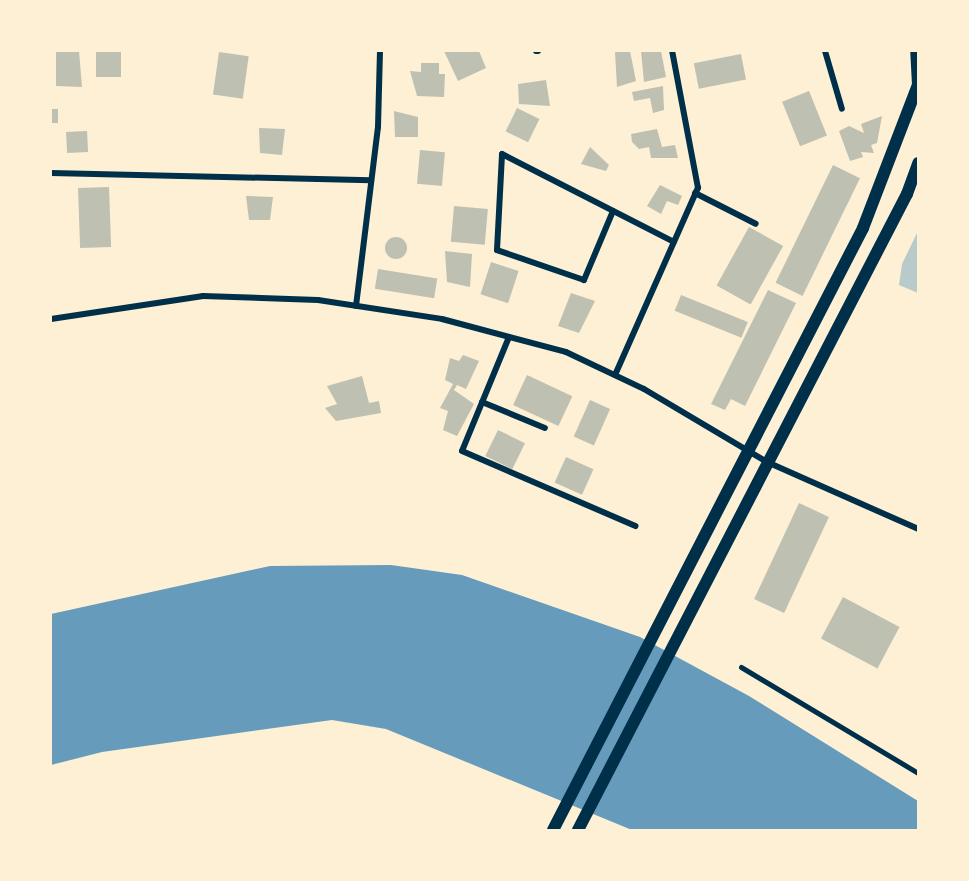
<!DOCTYPE html>
<style>
body{margin:0}
#map{position:relative;width:969px;height:881px;overflow:hidden;background:#fdf0d5;font-family:Mulish,sans-serif}
div>[style]{position:absolute}
.green>*{inset:0;background:#b9caca}
.water>*{inset:0;background:#669bbc}
.building>*{inset:0;background:#bec0b2;transform-origin:0 0}
.round{border-radius:50%}
.pedestrian>*{height:5px;margin:-2.5px;padding:0 2.5px;transform-origin:2.5px;border-radius:2.5px;background:#003049}
.minor>*{height:6px;margin:-3px;padding:0 3px;transform-origin:3px;border-radius:3px;background:#003049}
.primary>*{height:12px;margin:-6px;padding:0 6px;transform-origin:6px;border-radius:6px;background:#003049}
span{translate:-50% -50%;white-space:nowrap;text-align:center;line-height:1.15;-webkit-text-stroke:4.5px #fdf0d5;paint-order:stroke}
.frame{position:absolute;inset:0;border:52px solid #fdf0d5;pointer-events:none}
</style>
<div id="map">
<div class="green">
<i style="clip-path:polygon(918px 231px,918px 293px,899px 285px,902px 264px)"></i>
</div>
<div class="water">
<i style="clip-path:polygon(391px 565px,462px 575px,640px 637px,749px 696px,918px 801px,918px 830px,632px 830px,386px 729px,332px 720px,102px 752px,51px 765px,51px 614px,270px 566px)"></i>
</div>
<div class="building">
<i style="clip-path:polygon(56px 51px,79px 51px,82px 87px,56px 86px)"></i>
<i style="left:96px;top:51px;width:25px;height:26px"></i>
<i style="clip-path:polygon(444px 51px,479px 51px,486px 68px,458px 81px)"></i>
<i style="clip-path:polygon(630px 51px,636px 81px,617px 87px,615px 52px)"></i>
<i style="clip-path:polygon(641px 51px,661px 51px,666px 77px,644px 82px)"></i>
<i style="left:219px;top:52px;width:30px;height:43px;rotate:8deg"></i>
<i style="left:741px;top:54px;width:26px;height:48px;rotate:79deg"></i>
<i style="clip-path:polygon(421px 63px,439px 63px,439px 74px,445px 74px,444px 97px,417px 96px,410px 71px,421px 72px)"></i>
<i style="clip-path:polygon(546px 80px,550px 106px,519px 104px,518px 84px)"></i>
<i style="clip-path:polygon(663px 86px,664px 110px,653px 113px,650px 98px,634px 101px,632px 92px)"></i>
<i style="left:809px;top:91px;width:48px;height:29px;rotate:68deg"></i>
<i style="left:517px;top:108px;width:25px;height:26px;rotate:26deg"></i>
<i style="left:51px;top:109px;width:7px;height:14px"></i>
<i style="clip-path:polygon(394px 111px,418px 117px,418px 137px,395px 137px)"></i>
<i style="clip-path:polygon(882px 116px,877px 143px,871px 145px,874px 153px,861px 152px,863px 157px,850px 161px,839px 131px,849px 126px,864px 133px,861px 124px)"></i>
<i style="clip-path:polygon(259px 128px,285px 129px,282px 155px,260px 153px)"></i>
<i style="clip-path:polygon(657px 129px,662px 147px,675px 145px,678px 158px,651px 158px,649px 147px,639px 149px,632px 142px,631px 134px)"></i>
<i style="left:87px;top:131px;width:21px;height:21px;rotate:87deg"></i>
<i style="clip-path:polygon(590px 147px,609px 165px,606px 171px,581px 164px)"></i>
<i style="left:420px;top:150px;width:25px;height:34px;rotate:5deg"></i>
<i style="left:833px;top:165px;width:30px;height:131px;rotate:26deg"></i>
<i style="clip-path:polygon(660px 185px,682px 196px,678px 205px,667px 201px,661px 214px,647px 206px)"></i>
<i style="left:109px;top:187px;width:60px;height:31px;rotate:88deg"></i>
<i style="clip-path:polygon(246px 196px,273px 197px,270px 220px,249px 220px)"></i>
<i style="left:454px;top:206px;width:34px;height:36px;rotate:5deg"></i>
<i style="left:749px;top:227px;width:39px;height:67px;rotate:29deg"></i>
<i class="round" style="left:385px;top:237px;width:22px;height:22px"></i>
<i style="clip-path:polygon(445px 251px,472px 254px,470px 287px,447px 282px)"></i>
<i style="left:491px;top:262px;width:29px;height:34px;rotate:18deg"></i>
<i style="left:378px;top:269px;width:60px;height:20px;rotate:9deg"></i>
<i style="clip-path:polygon(768px 290px,796px 303px,745px 406px,731px 399px,725px 410px,711px 404px)"></i>
<i style="clip-path:polygon(571px 293px,595px 301px,579px 333px,558px 326px)"></i>
<i style="left:681px;top:295px;width:72px;height:17px;rotate:22deg"></i>
<i style="clip-path:polygon(463px 355px,479px 361px,466px 389px,457px 385px,454px 390px,474px 404px,457px 436px,443px 430px,448px 411px,440px 408px,453px 384px,445px 380px,450px 358px,459px 361px)"></i>
<i style="left:527px;top:375px;width:50px;height:33px;rotate:25deg"></i>
<i style="clip-path:polygon(362px 376px,369px 403px,379px 401px,381px 413px,336px 421px,325px 408px,337px 404px,327px 386px)"></i>
<i style="left:590px;top:400px;width:22px;height:40px;rotate:24deg"></i>
<i style="left:498px;top:430px;width:30px;height:29px;rotate:26deg"></i>
<i style="left:566px;top:457px;width:30px;height:28px;rotate:24deg"></i>
<i style="left:799px;top:503px;width:33px;height:106px;rotate:25deg"></i>
<i style="left:843px;top:597px;width:64px;height:47px;rotate:28deg"></i>
</div>
<div class="pedestrian">
<i style="left:741px;top:667px;width:206px;rotate:30.9deg"></i>
</div>
<div class="minor">
<i style="left:536px;top:51px;width:2px"></i>
<i style="left:825px;top:51px;width:60px;rotate:73.7deg"></i>
<i style="left:51px;top:173px;width:320px;rotate:1.3deg"></i>
<i style="left:695px;top:193px;width:68px;rotate:26.9deg"></i>
<i style="left:613px;top:211px;width:75px;rotate:112.8deg"></i>
<i style="left:584px;top:280px;width:92px;rotate:-161deg"></i>
<i style="left:497px;top:250px;width:96px;rotate:-87deg"></i>
<i style="left:502px;top:154px;width:193px;rotate:27.1deg"></i>
<i style="left:356px;top:306px;width:180px;rotate:-83deg"></i>
<i style="left:378px;top:127px;width:76px;rotate:-88.5deg"></i>
<i style="left:51px;top:319px;width:154px;rotate:-8.6deg"></i>
<i style="left:203px;top:296px;width:115px;rotate:2deg"></i>
<i style="left:318px;top:300px;width:125px;rotate:8.7deg"></i>
<i style="left:442px;top:319px;width:128px;rotate:14.9deg"></i>
<i style="left:566px;top:352px;width:86px;rotate:25.4deg"></i>
<i style="left:644px;top:389px;width:143px;rotate:30.7deg"></i>
<i style="left:767px;top:462px;width:165px;rotate:23.9deg"></i>
<i style="left:509px;top:337px;width:123px;rotate:112.4deg"></i>
<i style="left:462px;top:451px;width:189px;rotate:23.4deg"></i>
<i style="left:615px;top:375px;width:205px;rotate:-66.1deg"></i>
<i style="left:698px;top:188px;width:139px;rotate:-100.7deg"></i>
<i style="left:482px;top:402px;width:68px;rotate:22.4deg"></i>
</div>
<div class="primary">
<i style="left:553px;top:830px;width:677px;rotate:-62.75deg"></i>
<i style="left:863px;top:228px;width:153px;rotate:-69deg"></i>
<i style="left:918px;top:85px;width:34px;rotate:-93deg"></i>
<i style="left:578px;top:830px;width:716px;rotate:-62.65deg"></i>
<i style="left:907px;top:194px;width:33px;rotate:-70deg"></i>
</div>
<div class="frame"></div>
</div>
